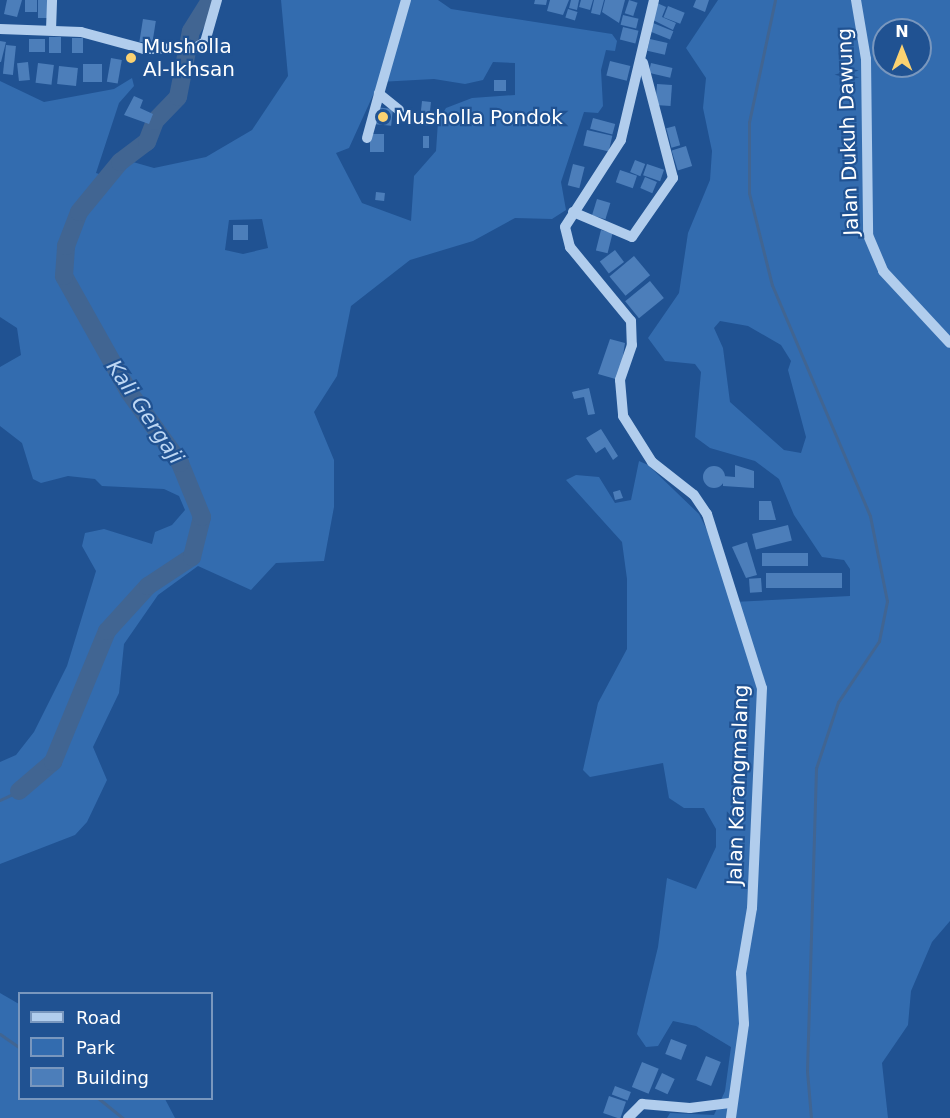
<!DOCTYPE html>
<style>
body{margin:0}
#map{position:relative;width:950px;height:1118px;overflow:hidden;background:#205292;font-family:"DejaVu Sans",sans-serif}
div>[style]{position:absolute}
.green>*{inset:0;background:#336caf}
.stream>*{height:3px;margin:-1.5px;padding:0 1.5px;transform-origin:1.5px;border-radius:1.5px;background:#416592}
.river>*{height:18px;margin:-9px;padding:0 9px;transform-origin:9px;border-radius:9px;background:#416592}
.building>*{inset:0;background:#4c7eba;transform-origin:0 0}
.round{border-radius:50%}
.minor>*{height:10px;margin:-5px;padding:0 5px;transform-origin:5px;border-radius:5px;background:#b1cded}
.dots>*{width:16px;height:16px;translate:-50% -50%;box-sizing:border-box;border:3px solid #205292;border-radius:50%}
span{translate:-50% -50%;white-space:nowrap;text-align:center;line-height:1.15;-webkit-text-stroke:4.5px #205292;paint-order:stroke}
.poi-label{font-size:20px;color:#fff}
.left{translate:0 -50%;text-align:left}
.street-label{font-size:20px;color:#fff}
.water-label{font-size:21px;color:#bdd7f4;font-style:italic}
.legend{position:absolute;left:18px;top:992px;width:195px;height:108px;box-sizing:border-box;background:#205292;border:2px solid #7997be;margin:0;padding:8px 10px;list-style:none;font-size:18px;color:#fff}
.legend li{display:flex;align-items:center;gap:12px;height:30px}
.legend b{width:30px;border:2px solid #7997be}
.north{position:absolute;left:872px;top:18px;width:60px;height:60px;box-sizing:border-box;background:#205292;border:2px solid #7997be;border-radius:50%;rotate:0deg;font-size:16px;font-weight:700;line-height:24px;text-align:center;color:#fff}
.north::after{content:'';display:block;margin:auto;width:21px;height:27px;background:#fbd271;clip-path:polygon(50% 0,100% 100%,50% 72%,0 100%)}
</style>
<div id="map">
<div class="green">
<i style="clip-path:polygon(evenodd,281px 0,438px 0,451px 9px,612px 34px,617px 41px,615px 51px,606px 50px,601px 70px,603px 106px,598px 113px,584px 112px,561px 182px,566px 210px,552px 219px,515px 218px,473px 241px,410px 260px,351px 306px,337px 376px,314px 412px,334px 460px,334px 507px,324px 561px,276px 563px,251px 590px,198px 566px,158px 595px,124px 644px,119px 693px,93px 747px,107px 780px,87px 822px,75px 835px,0 864px,0 762px,16px 755px,34px 732px,67px 666px,96px 571px,82px 546px,85px 533px,104px 529px,152px 544px,155px 532px,172px 525px,185px 510px,179px 496px,164px 489px,102px 486px,95px 479px,68px 476px,41px 483px,33px 479px,22px 443px,0 426px,0 367px,21px 355px,17px 328px,0 317px,0 81px,44px 102px,114px 89px,132px 78px,134px 86px,119px 103px,96px 173px,102px 175px,119px 158px,154px 168px,206px 157px,252px 130px,288px 76px,281px 0,493px 62px,515px 63px,515px 95px,472px 98px,446px 108px,438px 121px,436px 151px,414px 176px,411px 221px,362px 203px,336px 153px,349px 148px,379px 82px,434px 79px,465px 84px,483px 80px,493px 62px,281px 0,262px 219px,268px 248px,243px 254px,225px 250px,229px 220px,262px 219px)"></i>
<i style="clip-path:polygon(evenodd,718px 0,950px 0,950px 921px,932px 942px,911px 991px,908px 1025px,882px 1063px,888px 1118px,667px 1118px,670px 1113px,714px 1115px,725px 1091px,731px 1047px,696px 1026px,673px 1021px,658px 1046px,646px 1047px,637px 1034px,658px 947px,667px 878px,696px 889px,716px 847px,716px 829px,704px 808px,684px 808px,669px 798px,663px 763px,590px 777px,583px 770px,598px 703px,627px 649px,627px 579px,622px 542px,566px 480px,576px 475px,599px 477px,615px 503px,631px 500px,639px 461px,648px 465px,699px 514px,718px 552px,733px 602px,850px 596px,850px 569px,844px 560px,822px 557px,794px 515px,779px 479px,755px 461px,710px 448px,695px 437px,701px 372px,695px 364px,665px 361px,648px 338px,679px 293px,688px 233px,710px 180px,712px 151px,703px 108px,706px 78px,686px 48px,718px 0,884px 30px,920px 30px,920px 66px,884px 66px,884px 30px,718px 0,720px 321px,748px 326px,781px 345px,791px 361px,788px 370px,806px 437px,801px 453px,784px 450px,730px 402px,723px 348px,714px 328px,720px 321px)"></i>
<i style="clip-path:polygon(0 993px,19px 1004px,20px 1098px,165px 1099px,175px 1118px,0 1118px)"></i>
</div>
<div class="stream">
<i style="left:775px;top:0;width:125px;rotate:102deg"></i>
<i style="left:749px;top:122px;width:71px;rotate:90deg"></i>
<i style="left:749px;top:193px;width:95px;rotate:76deg"></i>
<i style="left:772px;top:285px;width:251px;rotate:67deg"></i>
<i style="left:870px;top:516px;width:87px;rotate:78.7deg"></i>
<i style="left:887px;top:601px;width:41px;rotate:101.3deg"></i>
<i style="left:879px;top:641px;width:73px;rotate:123.9deg"></i>
<i style="left:838px;top:702px;width:70px;rotate:108.4deg"></i>
<i style="left:816px;top:768px;width:303px;rotate:91.7deg"></i>
<i style="left:807px;top:1071px;width:47px;rotate:85.1deg"></i>
<i style="left:0;top:800px;width:21px;rotate:-25deg"></i>
<i style="left:0;top:1034px;width:24px;rotate:35deg"></i>
<i style="left:98px;top:1098px;width:32px;rotate:39deg"></i>
</div>
<div class="river">
<i style="left:19px;top:791px;width:45px;rotate:-40.5deg"></i>
<i style="left:53px;top:762px;width:142px;rotate:-67.6deg"></i>
<i style="left:107px;top:631px;width:61px;rotate:-47.7deg"></i>
<i style="left:148px;top:586px;width:53px;rotate:-33.4deg"></i>
<i style="left:192px;top:557px;width:41px;rotate:-76deg"></i>
<i style="left:202px;top:517px;width:58px;rotate:-112.2deg"></i>
<i style="left:180px;top:463px;width:87px;rotate:-125.7deg"></i>
<i style="left:129px;top:392px;width:133px;rotate:-119.3deg"></i>
<i style="left:64px;top:276px;width:30px;rotate:-86deg"></i>
<i style="left:66px;top:246px;width:36px;rotate:-69deg"></i>
<i style="left:79px;top:212px;width:65px;rotate:-50.6deg"></i>
<i style="left:120px;top:162px;width:34px;rotate:-37deg"></i>
<i style="left:147px;top:142px;width:22px;rotate:-69deg"></i>
<i style="left:155px;top:121px;width:33px;rotate:-46deg"></i>
<i style="left:178px;top:97px;width:67px;rotate:-78.9deg"></i>
<i style="left:191px;top:31px;width:36px;rotate:-58deg"></i>
</div>
<div class="building">
<i style="clip-path:polygon(7px 0,22px 0,17px 17px,4px 14px)"></i>
<i style="left:25px;top:0;width:12px;height:12px"></i>
<i style="left:38px;top:0;width:11px;height:18px"></i>
<i style="clip-path:polygon(535px 0,547px 0,546px 5px,534px 4px)"></i>
<i style="clip-path:polygon(550px 0,569px 0,563px 15px,547px 11px)"></i>
<i style="clip-path:polygon(571px 0,579px 0,577px 10px,569px 8px)"></i>
<i style="clip-path:polygon(581px 0,593px 0,590px 10px,579px 7px)"></i>
<i style="clip-path:polygon(594px 0,604px 0,600px 15px,591px 13px)"></i>
<i style="clip-path:polygon(605px 0,625px 0,619px 23px,602px 12px)"></i>
<i style="left:629px;top:0;width:9px;height:14px;rotate:18deg"></i>
<i style="clip-path:polygon(696px 0,709px 0,705px 12px,693px 7px)"></i>
<i style="clip-path:polygon(657px 3px,666px 7px,662px 17px,676px 23px,673px 30px,651px 19px)"></i>
<i style="left:668px;top:6px;width:18px;height:12px;rotate:22deg"></i>
<i style="left:568px;top:9px;width:10px;height:9px;rotate:17deg"></i>
<i style="left:623px;top:15px;width:16px;height:10px;rotate:14deg"></i>
<i style="left:143px;top:19px;width:13px;height:23px;rotate:9deg"></i>
<i style="left:653px;top:23px;width:22px;height:9px;rotate:22deg"></i>
<i style="left:623px;top:27px;width:16px;height:13px;rotate:14deg"></i>
<i style="left:49px;top:37px;width:12px;height:16px"></i>
<i style="left:83px;top:38px;width:15px;height:11px;rotate:90deg"></i>
<i style="left:29px;top:39px;width:16px;height:13px"></i>
<i style="left:650px;top:39px;width:18px;height:12px;rotate:13deg"></i>
<i style="clip-path:polygon(0 41px,6px 42px,1px 62px,0 62px)"></i>
<i style="left:6px;top:45px;width:10px;height:29px;rotate:6deg"></i>
<i style="left:128px;top:51px;width:10px;height:10px;rotate:29deg"></i>
<i style="left:111px;top:58px;width:11px;height:24px;rotate:10deg"></i>
<i style="left:610px;top:61px;width:21px;height:15px;rotate:14deg"></i>
<i style="left:28px;top:62px;width:18px;height:11px;rotate:84deg"></i>
<i style="left:38px;top:63px;width:16px;height:20px;rotate:7deg"></i>
<i style="left:651px;top:63px;width:22px;height:10px;rotate:13deg"></i>
<i style="left:83px;top:64px;width:19px;height:18px"></i>
<i style="left:59px;top:66px;width:19px;height:18px;rotate:6deg"></i>
<i style="left:494px;top:80px;width:12px;height:11px"></i>
<i style="left:657px;top:84px;width:15px;height:21px;rotate:4deg"></i>
<i style="clip-path:polygon(134px 96px,143px 100px,140px 108px,153px 114px,149px 124px,124px 115px)"></i>
<i style="left:422px;top:101px;width:9px;height:24px;rotate:6deg"></i>
<i style="left:375px;top:107px;width:18px;height:17px;rotate:6deg"></i>
<i style="left:593px;top:118px;width:23px;height:11px;rotate:15deg"></i>
<i style="left:675px;top:126px;width:20px;height:9px;rotate:75deg"></i>
<i style="left:587px;top:130px;width:26px;height:16px;rotate:13deg"></i>
<i style="left:370px;top:134px;width:14px;height:18px"></i>
<i style="left:423px;top:136px;width:6px;height:12px"></i>
<i style="left:686px;top:146px;width:21px;height:15px;rotate:73deg"></i>
<i style="left:635px;top:160px;width:11px;height:13px;rotate:22deg"></i>
<i style="left:573px;top:164px;width:12px;height:22px;rotate:14deg"></i>
<i style="left:647px;top:164px;width:18px;height:12px;rotate:19deg"></i>
<i style="left:620px;top:170px;width:18px;height:13px;rotate:19deg"></i>
<i style="left:645px;top:177px;width:13px;height:12px;rotate:23deg"></i>
<i style="left:376px;top:192px;width:9px;height:8px;rotate:6deg"></i>
<i style="left:597px;top:199px;width:14px;height:17px;rotate:17deg"></i>
<i style="left:233px;top:225px;width:15px;height:15px"></i>
<i style="left:601px;top:230px;width:12px;height:21px;rotate:14deg"></i>
<i style="left:615px;top:250px;width:15px;height:19px;rotate:53deg"></i>
<i style="left:634px;top:256px;width:25px;height:32px;rotate:50deg"></i>
<i style="left:650px;top:281px;width:22px;height:32px;rotate:51deg"></i>
<i style="clip-path:polygon(610px 339px,625px 343px,619px 380px,598px 374px)"></i>
<i style="clip-path:polygon(589px 388px,595px 414px,588px 415px,584px 397px,574px 399px,572px 392px)"></i>
<i style="clip-path:polygon(601px 429px,618px 456px,613px 460px,605px 447px,596px 453px,586px 438px)"></i>
<i style="clip-path:polygon(735px 465px,754px 471px,754px 488px,723px 486px,723px 476px,735px 477px)"></i>
<i class="round" style="left:703px;top:466px;width:22px;height:22px"></i>
<i style="clip-path:polygon(620px 490px,623px 498px,615px 500px,613px 492px)"></i>
<i style="clip-path:polygon(759px 501px,771px 501px,776px 520px,759px 520px)"></i>
<i style="left:788px;top:525px;width:16px;height:37px;rotate:76deg"></i>
<i style="clip-path:polygon(747px 542px,757px 575px,746px 578px,732px 547px)"></i>
<i style="left:808px;top:553px;width:13px;height:46px;rotate:90deg"></i>
<i style="left:842px;top:573px;width:15px;height:76px;rotate:90deg"></i>
<i style="left:761px;top:578px;width:14px;height:12px;rotate:86deg"></i>
<i style="left:671px;top:1039px;width:17px;height:16px;rotate:21deg"></i>
<i style="left:706px;top:1056px;width:16px;height:26px;rotate:22deg"></i>
<i style="left:642px;top:1062px;width:18px;height:27px;rotate:22deg"></i>
<i style="left:662px;top:1073px;width:14px;height:17px;rotate:25deg"></i>
<i style="left:615px;top:1086px;width:17px;height:9px;rotate:21deg"></i>
<i style="left:609px;top:1096px;width:18px;height:18px;rotate:19deg"></i>
</div>
<div class="minor">
<i style="left:654px;top:0;width:144px;rotate:103.3deg"></i>
<i style="left:621px;top:140px;width:103px;rotate:122.8deg"></i>
<i style="left:565px;top:227px;width:21px;rotate:76deg"></i>
<i style="left:570px;top:247px;width:96px;rotate:50.5deg"></i>
<i style="left:631px;top:321px;width:24px;rotate:88deg"></i>
<i style="left:632px;top:345px;width:37px;rotate:109deg"></i>
<i style="left:620px;top:380px;width:36px;rotate:85deg"></i>
<i style="left:623px;top:416px;width:54px;rotate:57.8deg"></i>
<i style="left:652px;top:462px;width:53px;rotate:38.2deg"></i>
<i style="left:694px;top:495px;width:23px;rotate:56deg"></i>
<i style="left:707px;top:514px;width:182px;rotate:72.5deg"></i>
<i style="left:762px;top:688px;width:220px;rotate:92.6deg"></i>
<i style="left:752px;top:908px;width:66px;rotate:99.6deg"></i>
<i style="left:741px;top:973px;width:51px;rotate:86.6deg"></i>
<i style="left:744px;top:1024px;width:95px;rotate:97.9deg"></i>
<i style="left:856px;top:0;width:60px;rotate:80.4deg"></i>
<i style="left:866px;top:59px;width:176px;rotate:89.3deg"></i>
<i style="left:868px;top:235px;width:39px;rotate:67deg"></i>
<i style="left:883px;top:271px;width:98px;rotate:47.1deg"></i>
<i style="left:0;top:29px;width:81px;rotate:2.1deg"></i>
<i style="left:81px;top:32px;width:65px;rotate:15.1deg"></i>
<i style="left:144px;top:49px;width:51px;rotate:-1.1deg"></i>
<i style="left:195px;top:48px;width:12px;rotate:-31deg"></i>
<i style="left:205px;top:42px;width:44px;rotate:-74.1deg"></i>
<i style="left:51px;top:30px;width:30px;rotate:-88deg"></i>
<i style="left:399px;top:110px;width:26px;rotate:-141deg"></i>
<i style="left:379px;top:94px;width:98px;rotate:-74deg"></i>
<i style="left:367px;top:138px;width:46px;rotate:-74.7deg"></i>
<i style="left:573px;top:212px;width:64px;rotate:23deg"></i>
<i style="left:632px;top:237px;width:72px;rotate:-55.2deg"></i>
<i style="left:673px;top:178px;width:119px;rotate:-104.6deg"></i>
<i style="left:628px;top:1118px;width:20px;rotate:-45deg"></i>
<i style="left:642px;top:1104px;width:48px;rotate:4.8deg"></i>
<i style="left:690px;top:1108px;width:40px;rotate:-7.1deg"></i>
</div>
<div class="dots">
<i style="left:131px;top:58px;background:#fbd271"></i>
<i style="left:383px;top:117px;background:#fbd271"></i>
</div>
<div class="poi-label">
<span class="left" style="left:143px;top:58px">Musholla<br>Al-Ikhsan</span>
<span class="left" style="left:395px;top:117px">Musholla Pondok</span>
</div>
<div class="street-label">
<span style="left:848px;top:132px;rotate:-92deg">Jalan Dukuh Dawung</span>
<span style="left:738px;top:785px;rotate:-88deg">Jalan Karangmalang</span>
</div>
<div class="water-label">
<span style="left:145px;top:412px;rotate:56deg">Kali Gergaji</span>
</div>
<ul class="legend">
<li><b style="height:8px;background:#b1cded"></b>Road</li>
<li><b style="height:16px;background:#336caf"></b>Park</li>
<li><b style="height:16px;background:#4c7eba"></b>Building</li>
</ul>
<div class="north">N</div>
</div>
